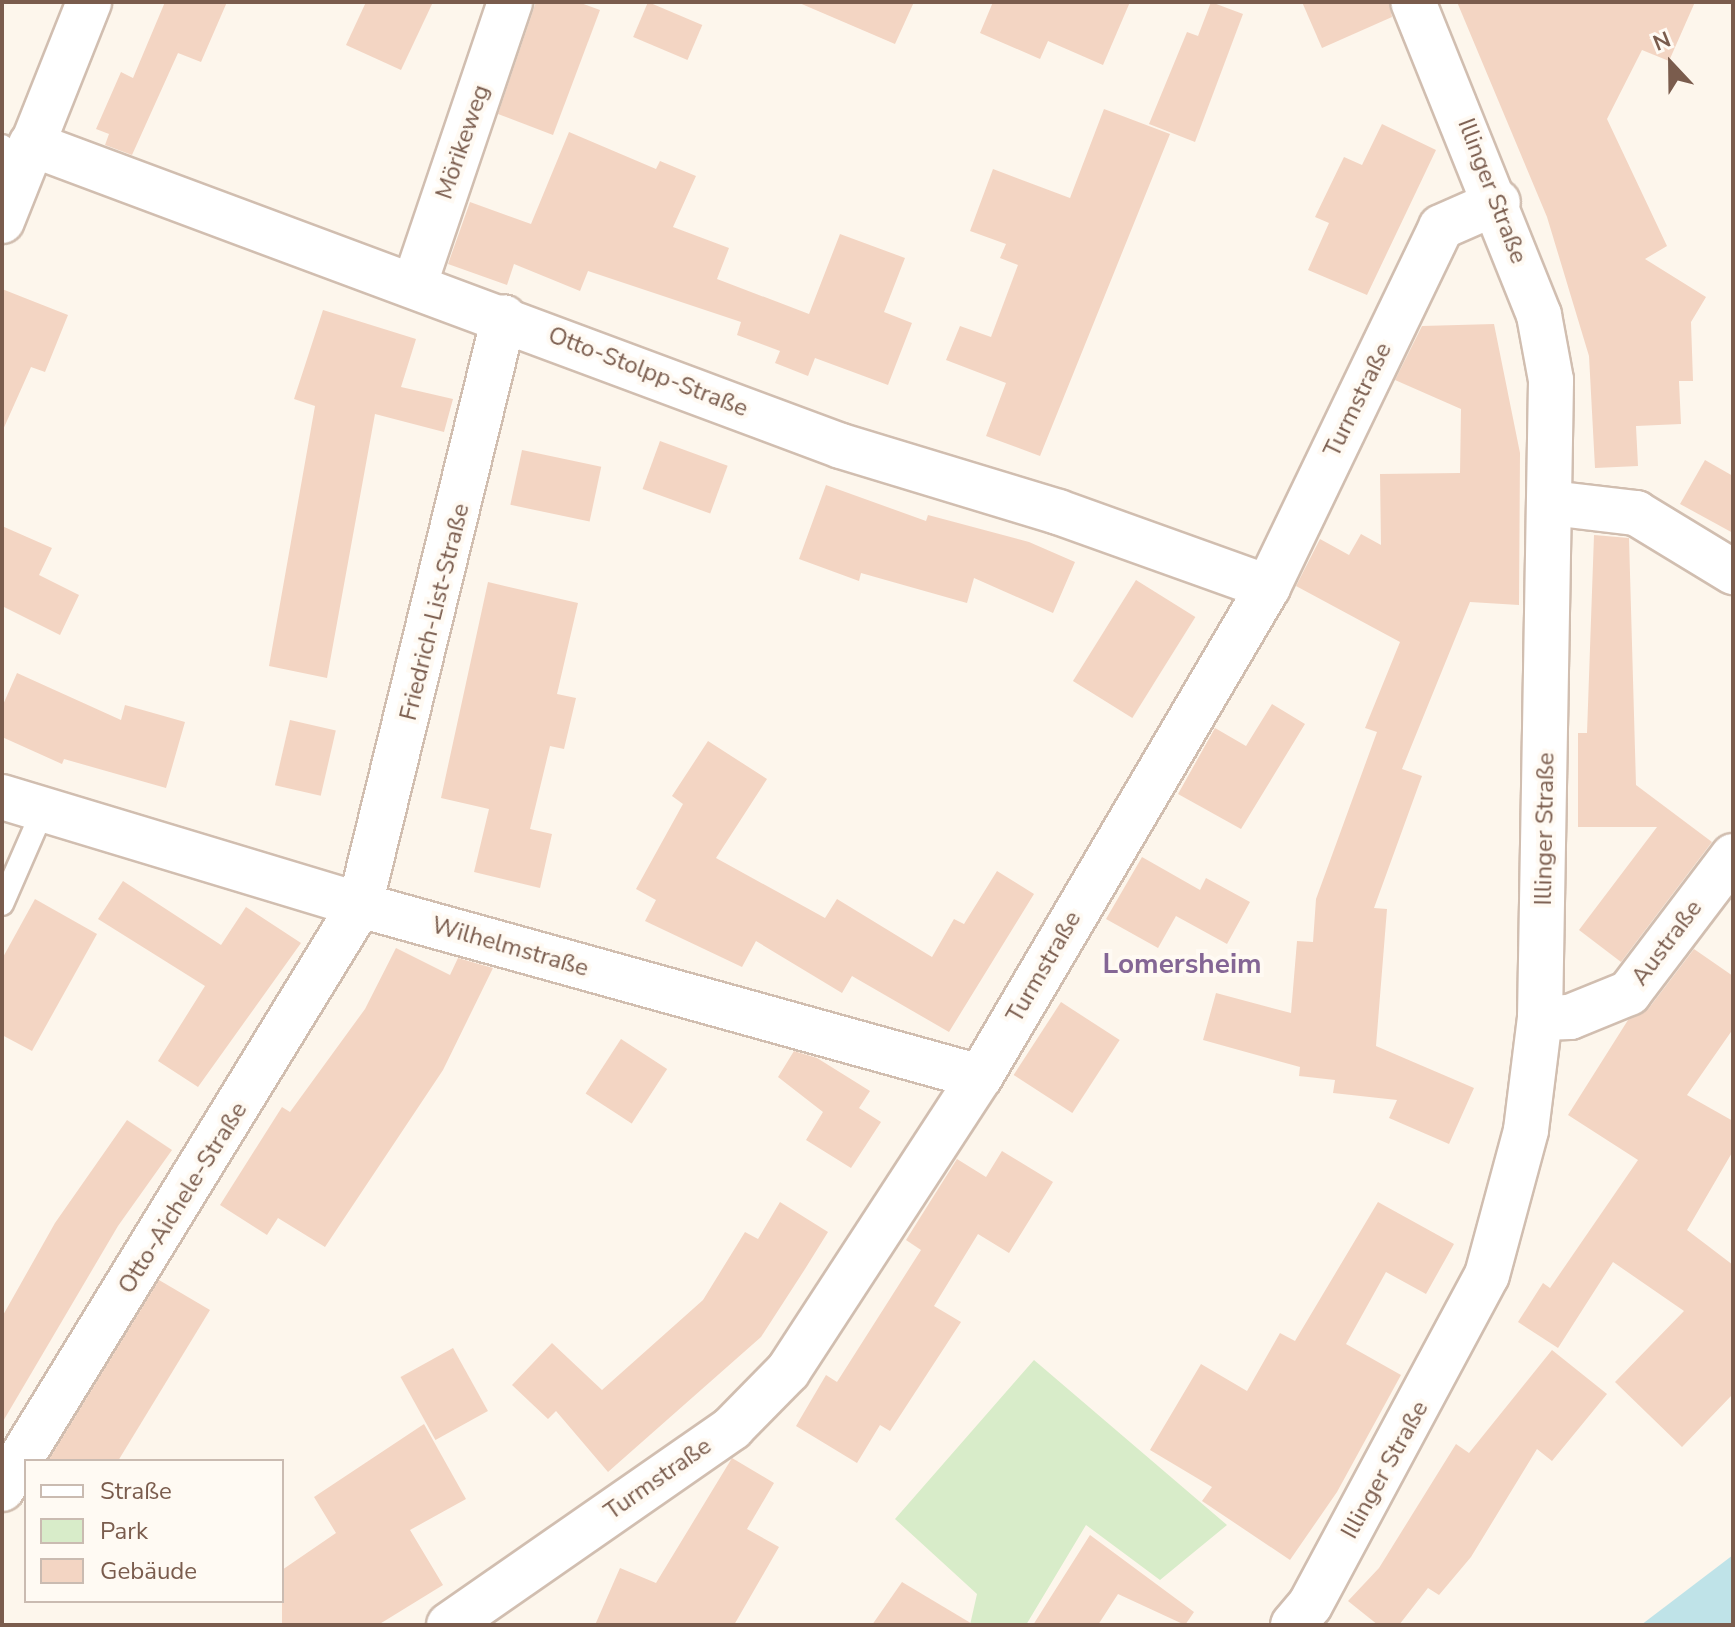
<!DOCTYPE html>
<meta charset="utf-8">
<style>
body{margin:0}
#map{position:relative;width:1735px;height:1627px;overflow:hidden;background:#fdf6ec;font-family:"Nunito Sans",sans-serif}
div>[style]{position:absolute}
.green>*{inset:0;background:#d8ecc9}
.water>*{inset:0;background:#bfe3e8}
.building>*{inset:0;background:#f3d5c3;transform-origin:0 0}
.roads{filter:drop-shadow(2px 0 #d1beb0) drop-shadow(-2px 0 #d1beb0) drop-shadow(0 2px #d1beb0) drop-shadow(0 -2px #d1beb0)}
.lane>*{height:22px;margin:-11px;padding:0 11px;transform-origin:11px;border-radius:11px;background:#fff}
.street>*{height:44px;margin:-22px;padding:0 22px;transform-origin:22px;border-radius:22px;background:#fff}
.secondary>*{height:44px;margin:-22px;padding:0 22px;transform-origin:22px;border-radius:22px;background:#fff}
span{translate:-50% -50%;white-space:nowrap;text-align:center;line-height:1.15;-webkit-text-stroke:8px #fffaf3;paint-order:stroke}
.street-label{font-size:24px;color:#7a5c4d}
.quarter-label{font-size:28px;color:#846695;font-weight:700}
.frame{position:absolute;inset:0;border:4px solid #7a5c4d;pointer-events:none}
.legend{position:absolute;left:24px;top:1459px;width:260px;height:144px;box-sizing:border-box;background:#fffaf3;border:2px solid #cabbb1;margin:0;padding:10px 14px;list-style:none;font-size:24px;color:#7a5c4d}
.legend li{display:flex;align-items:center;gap:16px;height:40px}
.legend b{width:40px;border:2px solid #cabbb1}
.north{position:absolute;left:1631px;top:24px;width:80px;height:80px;-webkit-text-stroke:6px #fffaf3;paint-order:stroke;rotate:338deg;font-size:22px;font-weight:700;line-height:32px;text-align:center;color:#7a5c4d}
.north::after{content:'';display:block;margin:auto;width:28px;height:36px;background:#7a5c4d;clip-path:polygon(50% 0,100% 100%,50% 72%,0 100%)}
</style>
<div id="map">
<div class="green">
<i style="clip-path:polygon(1034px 1360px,1227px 1525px,1160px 1580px,1086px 1525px,1026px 1625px,970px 1625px,977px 1594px,895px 1519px)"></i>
</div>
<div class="water">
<i style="clip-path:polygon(1733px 1555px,1733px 1625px,1641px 1625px)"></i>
</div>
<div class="building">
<i style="clip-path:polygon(165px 2px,227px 2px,201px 62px,178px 53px,132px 155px,105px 145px,109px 134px,96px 129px,121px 72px,133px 78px)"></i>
<i style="clip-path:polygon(366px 2px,433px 2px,401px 70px,346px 45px)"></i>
<i style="clip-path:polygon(536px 2px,578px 2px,600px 10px,553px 135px,498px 114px)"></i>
<i style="left:648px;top:2px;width:59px;height:38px;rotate:23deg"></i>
<i style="clip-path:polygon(797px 2px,914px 2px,895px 44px)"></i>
<i style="clip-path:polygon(993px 2px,1130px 2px,1103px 65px,1048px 41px,1040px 59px,980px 33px)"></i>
<i style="clip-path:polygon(1211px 2px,1243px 14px,1195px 142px,1149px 124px,1187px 32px,1198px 36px)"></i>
<i style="clip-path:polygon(1302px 2px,1389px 2px,1392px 17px,1322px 48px)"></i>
<i style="clip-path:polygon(1457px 2px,1695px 2px,1669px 61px,1642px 50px,1607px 119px,1667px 246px,1645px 259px,1706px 297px,1691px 322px,1693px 381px,1679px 381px,1681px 424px,1636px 426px,1638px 466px,1595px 468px,1589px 356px,1547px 217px)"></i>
<i style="clip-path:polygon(1104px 109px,1170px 134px,1040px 456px,986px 436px,1006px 383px,946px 360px,960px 326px,991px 337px,1018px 265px,1000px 258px,1006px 244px,970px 231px,993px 169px,1070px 198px)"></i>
<i style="clip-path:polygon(1382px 124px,1436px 150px,1367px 295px,1308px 270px,1329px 223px,1315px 217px,1344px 157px,1362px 165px)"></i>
<i style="clip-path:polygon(569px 132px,656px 169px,660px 161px,696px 176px,673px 227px,729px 248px,717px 279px,809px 314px,840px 234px,905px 258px,884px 312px,912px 323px,888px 385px,815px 358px,808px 376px,775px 363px,780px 351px,737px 335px,741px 322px,588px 271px,580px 291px,514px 264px,507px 285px,448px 264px,470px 202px,531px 224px)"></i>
<i style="clip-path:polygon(2px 289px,68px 315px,45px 372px,31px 367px,2px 432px)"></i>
<i style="clip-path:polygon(323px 310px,416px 339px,401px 387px,453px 399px,444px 432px,375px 414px,327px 678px,269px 666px,315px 406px,294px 399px)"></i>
<i style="clip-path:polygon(1494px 324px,1520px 453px,1519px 605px,1470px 602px,1402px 769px,1422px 776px,1374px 908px,1387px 909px,1376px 1046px,1474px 1088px,1449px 1144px,1389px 1118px,1397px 1100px,1333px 1093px,1335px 1080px,1299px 1076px,1300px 1067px,1203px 1040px,1216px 993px,1291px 1013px,1297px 941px,1313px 942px,1316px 899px,1377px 732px,1365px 728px,1400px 642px,1296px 586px,1320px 539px,1349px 555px,1361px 534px,1381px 545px,1380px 474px,1460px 473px,1461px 409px,1395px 380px,1422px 326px)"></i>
<i style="left:660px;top:441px;width:72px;height:51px;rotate:20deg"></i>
<i style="left:522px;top:450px;width:81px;height:56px;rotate:12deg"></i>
<i style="clip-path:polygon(1705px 460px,1733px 476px,1733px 533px,1680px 504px)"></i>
<i style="clip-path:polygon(826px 485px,926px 521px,928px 515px,1029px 542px,1075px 562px,1053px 613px,974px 578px,967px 603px,861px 573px,859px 581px,799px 559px)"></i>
<i style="clip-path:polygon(2px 526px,52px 548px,39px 575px,79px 595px,60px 635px,2px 606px)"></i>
<i style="clip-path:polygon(1594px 535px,1629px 538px,1636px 785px,1712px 842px,1621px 962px,1579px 930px,1657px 827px,1578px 827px,1578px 733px,1587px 733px)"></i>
<i style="left:1136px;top:580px;width:70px;height:119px;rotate:32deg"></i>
<i style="clip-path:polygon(488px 582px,578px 603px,557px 694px,576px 698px,564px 749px,550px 746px,530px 829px,552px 834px,540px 888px,474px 872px,489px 809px,441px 798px)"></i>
<i style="clip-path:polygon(17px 673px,121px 720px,125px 705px,185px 722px,166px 788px,64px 759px,62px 764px,2px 737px,2px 707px)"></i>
<i style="clip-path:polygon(1272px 704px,1305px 724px,1241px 829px,1178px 794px,1215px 728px,1246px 746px)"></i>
<i style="left:290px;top:720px;width:47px;height:67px;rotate:13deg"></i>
<i style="clip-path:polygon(708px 741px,767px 779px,716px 858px,825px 918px,837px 899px,932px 957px,954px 919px,964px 924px,997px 871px,1034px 894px,949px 1032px,852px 976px,842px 993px,756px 941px,742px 967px,645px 921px,656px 900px,636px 889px,683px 804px,672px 796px)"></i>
<i style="clip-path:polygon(1142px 857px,1200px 890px,1206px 878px,1250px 902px,1227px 944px,1176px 916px,1158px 948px,1106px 919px)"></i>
<i style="clip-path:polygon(123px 881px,221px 945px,246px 907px,301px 943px,198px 1087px,158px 1061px,205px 986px,98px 919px)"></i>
<i style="clip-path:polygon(35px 899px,97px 934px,32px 1051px,2px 1035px,2px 959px)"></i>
<i style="clip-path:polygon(396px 948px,450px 975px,458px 958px,493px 968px,443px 1070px,325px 1247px,278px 1218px,267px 1235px,220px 1205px,282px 1107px,290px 1112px,365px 1009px)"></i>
<i style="clip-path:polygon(1694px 949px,1733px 976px,1733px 1029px,1687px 1095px,1733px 1121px,1733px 1151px,1687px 1230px,1733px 1265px,1733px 1394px,1682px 1447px,1615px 1382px,1684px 1311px,1613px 1262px,1558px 1348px,1518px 1322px,1543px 1283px,1550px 1288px,1638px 1160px,1568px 1115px,1628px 1020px,1649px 1008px)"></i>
<i style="left:1061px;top:1002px;width:70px;height:87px;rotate:33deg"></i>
<i style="left:621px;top:1039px;width:55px;height:65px;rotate:33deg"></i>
<i style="clip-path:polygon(794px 1051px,817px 1058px,870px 1091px,859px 1108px,881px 1122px,851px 1168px,806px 1140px,823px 1112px,778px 1077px)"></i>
<i style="clip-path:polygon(127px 1120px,172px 1150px,118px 1226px,2px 1423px,2px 1317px,55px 1223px)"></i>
<i style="clip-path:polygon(1002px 1151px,1053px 1182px,1009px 1253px,978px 1234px,934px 1306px,961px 1322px,890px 1431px,880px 1425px,857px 1463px,796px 1426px,826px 1375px,837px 1382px,921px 1250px,906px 1240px,957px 1159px,986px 1177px)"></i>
<i style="clip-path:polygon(780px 1202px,828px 1232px,805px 1269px,761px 1337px,608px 1472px,556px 1411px,548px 1419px,512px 1385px,552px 1343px,602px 1390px,703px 1300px,745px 1232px,758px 1239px)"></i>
<i style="clip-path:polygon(1378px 1202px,1454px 1244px,1426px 1294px,1386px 1272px,1346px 1344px,1401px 1375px,1337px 1492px,1290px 1560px,1202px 1501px,1212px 1487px,1150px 1450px,1201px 1364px,1247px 1391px,1280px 1333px,1295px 1341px)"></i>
<i style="clip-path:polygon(159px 1280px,210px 1310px,118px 1461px,48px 1461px)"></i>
<i style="left:453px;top:1348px;width:72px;height:60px;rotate:61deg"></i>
<i style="clip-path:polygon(1552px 1350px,1607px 1394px,1552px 1461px,1537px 1449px,1471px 1557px,1439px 1595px,1428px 1588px,1399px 1625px,1378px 1625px,1348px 1601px,1379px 1568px,1456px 1444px,1469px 1453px)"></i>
<i style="clip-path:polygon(424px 1424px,466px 1499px,410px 1530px,443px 1585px,378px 1625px,282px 1625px,282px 1570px,336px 1533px,314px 1497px)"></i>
<i style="clip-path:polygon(732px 1458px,774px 1483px,747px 1529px,779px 1547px,734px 1625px,595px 1625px,620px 1568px,656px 1583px)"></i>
<i style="clip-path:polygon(1090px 1535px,1194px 1612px,1185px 1625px,1118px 1594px,1098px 1625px,1033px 1625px)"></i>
<i style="clip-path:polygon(902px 1582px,974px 1625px,872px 1625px)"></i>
</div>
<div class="roads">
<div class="lane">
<i style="left:2px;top:146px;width:30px;rotate:42deg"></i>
<i style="left:2px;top:904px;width:103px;rotate:-66.4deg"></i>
</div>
<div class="street">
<i style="left:31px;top:144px;width:864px;rotate:20.45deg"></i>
<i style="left:841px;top:446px;width:227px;rotate:16.9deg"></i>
<i style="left:1058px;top:512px;width:223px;rotate:19.7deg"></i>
<i style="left:2px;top:221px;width:236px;rotate:-68.3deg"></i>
<i style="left:415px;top:283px;width:297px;rotate:-71.3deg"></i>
<i style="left:1551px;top:503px;width:86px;rotate:6.7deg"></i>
<i style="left:1636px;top:513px;width:114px;rotate:31.3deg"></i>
<i style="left:2px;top:797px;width:374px;rotate:16.8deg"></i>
<i style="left:360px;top:905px;width:643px;rotate:15.51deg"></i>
<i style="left:1540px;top:1018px;width:30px;rotate:-2deg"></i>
<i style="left:1570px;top:1017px;width:64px;rotate:-22.1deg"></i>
<i style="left:1629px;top:993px;width:172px;rotate:-52.8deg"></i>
<i style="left:2px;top:1489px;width:685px;rotate:-58.49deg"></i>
<i style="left:360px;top:905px;width:605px;rotate:-76.24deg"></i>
<i style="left:449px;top:1625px;width:345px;rotate:-34.8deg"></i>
<i style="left:732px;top:1428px;width:80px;rotate:-45.5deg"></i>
<i style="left:788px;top:1371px;width:351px;rotate:-56.9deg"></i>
<i style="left:980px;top:1077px;width:568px;rotate:-59.55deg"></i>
<i style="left:1268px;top:587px;width:399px;rotate:-64.3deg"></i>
<i style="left:1441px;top:227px;width:62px;rotate:-23.7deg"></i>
</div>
<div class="secondary">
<i style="left:1293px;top:1625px;width:26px;rotate:-50deg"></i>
<i style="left:1310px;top:1605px;width:374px;rotate:-61.8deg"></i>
<i style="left:1487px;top:1275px;width:150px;rotate:-74.9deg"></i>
<i style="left:1526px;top:1130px;width:113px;rotate:-82.9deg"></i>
<i style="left:1540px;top:1018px;width:638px;rotate:-89.01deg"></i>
<i style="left:1551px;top:380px;width:66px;rotate:-100.5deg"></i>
<i style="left:1539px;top:315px;width:337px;rotate:-111.9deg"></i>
</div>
</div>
<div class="street-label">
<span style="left:463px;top:142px;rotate:-71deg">Mörikeweg</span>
<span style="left:1492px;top:191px;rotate:69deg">Illinger Straße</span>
<span style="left:648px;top:372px;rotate:21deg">Otto-Stolpp-Straße</span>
<span style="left:1358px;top:400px;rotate:-64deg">Turmstraße</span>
<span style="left:435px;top:612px;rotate:-76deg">Friedrich-List-Straße</span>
<span style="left:1545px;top:829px;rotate:-89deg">Illinger Straße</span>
<span style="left:1667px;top:943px;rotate:-53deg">Austraße</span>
<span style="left:510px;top:947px;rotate:16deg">Wilhelmstraße</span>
<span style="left:1044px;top:967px;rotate:-60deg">Turmstraße</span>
<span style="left:183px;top:1198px;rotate:-58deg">Otto-Aichele-Straße</span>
<span style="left:1385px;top:1470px;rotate:-61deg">Illinger Straße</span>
<span style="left:658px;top:1479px;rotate:-35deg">Turmstraße</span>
</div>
<div class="quarter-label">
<span style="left:1182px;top:964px">Lomersheim</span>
</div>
<div class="frame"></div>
<ul class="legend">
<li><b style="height:10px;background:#fff"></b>Straße</li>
<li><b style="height:22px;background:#d8ecc9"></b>Park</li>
<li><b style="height:22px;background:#f3d5c3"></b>Gebäude</li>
</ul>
<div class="north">N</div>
</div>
